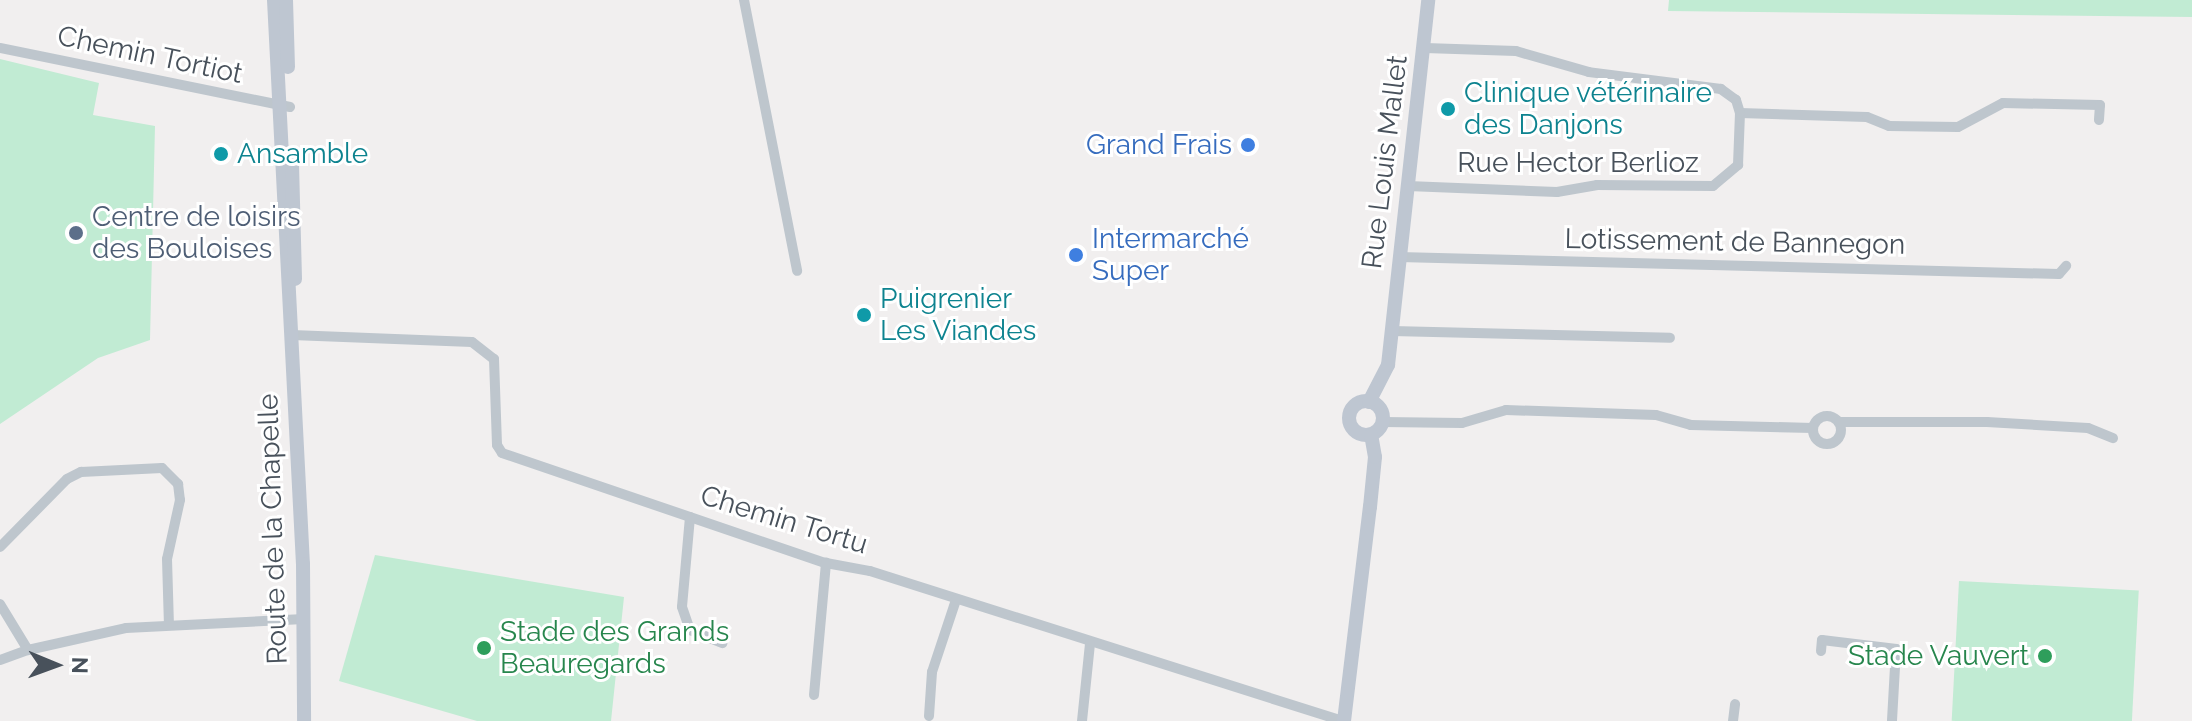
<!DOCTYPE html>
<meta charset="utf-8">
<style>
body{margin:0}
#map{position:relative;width:2192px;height:721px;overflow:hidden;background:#f1efef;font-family:Raleway,sans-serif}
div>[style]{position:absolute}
.green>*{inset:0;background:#c1ebd3;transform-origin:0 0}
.minor>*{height:10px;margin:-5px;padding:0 5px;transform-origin:5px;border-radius:5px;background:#bec6cd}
.minor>.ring{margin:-5px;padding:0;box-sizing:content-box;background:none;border:10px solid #bec6cd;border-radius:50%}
.secondary>*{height:14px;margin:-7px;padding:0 7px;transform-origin:7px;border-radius:7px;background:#bec6d1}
.secondary>.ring{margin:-7px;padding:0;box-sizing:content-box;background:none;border:14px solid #bec6d1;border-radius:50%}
.dots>*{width:22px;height:22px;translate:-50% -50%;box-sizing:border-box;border:4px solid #fff;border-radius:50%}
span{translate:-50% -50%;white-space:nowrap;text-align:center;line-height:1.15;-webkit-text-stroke:6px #fff;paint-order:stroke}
.street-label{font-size:28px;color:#48515b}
.culture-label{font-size:28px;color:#0d838f}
.left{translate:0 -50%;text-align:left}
.shop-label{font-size:28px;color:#366cbe}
.right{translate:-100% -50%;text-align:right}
.service-label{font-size:28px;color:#4e5e75}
.leisure-label{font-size:28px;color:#27864d}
.north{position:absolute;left:16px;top:625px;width:80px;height:80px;-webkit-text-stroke:6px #fff;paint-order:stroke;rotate:91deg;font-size:22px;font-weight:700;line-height:32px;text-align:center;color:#48515b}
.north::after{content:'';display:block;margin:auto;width:28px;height:36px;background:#48515b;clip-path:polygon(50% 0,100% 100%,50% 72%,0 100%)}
</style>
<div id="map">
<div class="green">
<i style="clip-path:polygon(1669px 0,2192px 0,2192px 17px,1668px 11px)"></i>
<i style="clip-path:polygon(0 59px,99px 83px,93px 115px,155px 126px,150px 340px,98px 358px,0 424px)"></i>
<i style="clip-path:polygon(375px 555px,624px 597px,611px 721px,477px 721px,339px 681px)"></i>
<i style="left:1959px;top:581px;width:180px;height:140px;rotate:3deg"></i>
</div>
<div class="minor">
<i style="left:744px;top:0;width:276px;rotate:78.9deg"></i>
<i style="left:0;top:48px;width:296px;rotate:11.5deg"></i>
<i style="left:1740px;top:113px;width:127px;rotate:1.8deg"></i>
<i style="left:1867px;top:117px;width:24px;rotate:22deg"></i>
<i style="left:1889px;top:126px;width:69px;rotate:0.8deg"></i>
<i style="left:1958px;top:127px;width:51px;rotate:-28.1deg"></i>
<i style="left:2003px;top:103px;width:97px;rotate:1.2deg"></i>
<i style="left:2100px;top:105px;width:15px;rotate:94deg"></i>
<i style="left:1408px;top:186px;width:149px;rotate:2.3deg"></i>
<i style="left:1557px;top:192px;width:41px;rotate:-9.9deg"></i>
<i style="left:1597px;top:185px;width:116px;rotate:0.5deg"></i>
<i style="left:1713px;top:186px;width:33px;rotate:-40deg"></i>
<i style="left:1738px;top:165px;width:52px;rotate:-87.8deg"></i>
<i style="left:1740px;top:113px;width:14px;rotate:-107deg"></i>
<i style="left:1736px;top:100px;width:19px;rotate:-144deg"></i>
<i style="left:1721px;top:89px;width:133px;rotate:-172.7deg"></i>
<i style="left:1589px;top:72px;width:76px;rotate:-164deg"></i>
<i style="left:1516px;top:51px;width:91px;rotate:-178.1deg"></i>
<i style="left:1399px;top:257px;width:660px;rotate:1.48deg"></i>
<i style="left:2059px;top:274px;width:11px;rotate:-49deg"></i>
<i style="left:1392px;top:331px;width:278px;rotate:1.4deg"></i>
<i style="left:292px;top:335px;width:180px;rotate:2.2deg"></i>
<i style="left:472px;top:342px;width:28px;rotate:38deg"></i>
<i style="left:494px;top:359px;width:86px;rotate:88deg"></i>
<i style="left:497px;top:445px;width:9px;rotate:58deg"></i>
<i style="left:502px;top:453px;width:342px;rotate:18.8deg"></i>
<i style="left:826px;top:563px;width:45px;rotate:10.3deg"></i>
<i style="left:870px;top:571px;width:497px;rotate:17.6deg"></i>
<i class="ring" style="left:1813px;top:416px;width:18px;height:18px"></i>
<i style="left:1383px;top:422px;width:79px;rotate:0.7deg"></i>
<i style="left:1462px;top:423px;width:46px;rotate:-16.5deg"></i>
<i style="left:1506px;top:410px;width:150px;rotate:1.9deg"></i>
<i style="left:1656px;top:415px;width:36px;rotate:16deg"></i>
<i style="left:1691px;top:425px;width:122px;rotate:1.4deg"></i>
<i style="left:1839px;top:422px;width:148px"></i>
<i style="left:1987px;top:422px;width:101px;rotate:3.4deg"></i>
<i style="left:2088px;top:428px;width:27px;rotate:22deg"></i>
<i style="left:690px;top:517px;width:90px;rotate:95.1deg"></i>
<i style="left:682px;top:607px;width:24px;rotate:71deg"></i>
<i style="left:690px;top:630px;width:35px;rotate:22deg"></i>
<i style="left:0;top:547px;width:95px;rotate:-45.4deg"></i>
<i style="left:67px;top:479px;width:16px;rotate:-27deg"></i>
<i style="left:81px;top:472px;width:81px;rotate:-2.8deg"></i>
<i style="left:162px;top:468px;width:23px;rotate:45deg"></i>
<i style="left:178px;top:484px;width:16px;rotate:83deg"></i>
<i style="left:180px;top:500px;width:60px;rotate:102.4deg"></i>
<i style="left:167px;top:559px;width:66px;rotate:88.3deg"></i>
<i style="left:0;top:604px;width:54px;rotate:58.7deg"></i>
<i style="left:28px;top:650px;width:100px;rotate:-12.7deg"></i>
<i style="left:126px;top:628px;width:178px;rotate:-2.9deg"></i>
<i style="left:1821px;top:651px;width:11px;rotate:-85deg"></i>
<i style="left:1822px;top:640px;width:75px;rotate:6.9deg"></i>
<i style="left:1896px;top:649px;width:72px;rotate:93.2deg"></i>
<i style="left:0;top:660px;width:30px;rotate:-20deg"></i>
<i style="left:814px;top:695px;width:133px;rotate:-84.8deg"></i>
<i style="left:929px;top:716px;width:44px;rotate:-86.1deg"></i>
<i style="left:932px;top:672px;width:76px;rotate:-71.6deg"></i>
<i style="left:1082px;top:721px;width:77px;rotate:-84.1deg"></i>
<i style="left:1733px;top:721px;width:17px;rotate:-83deg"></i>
</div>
<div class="secondary">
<i style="left:274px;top:0;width:565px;rotate:87.06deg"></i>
<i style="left:303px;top:564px;width:157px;rotate:89.6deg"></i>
<i style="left:286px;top:0;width:67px;rotate:88.3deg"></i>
<i style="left:292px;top:164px;width:115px;rotate:88.5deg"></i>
<i class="ring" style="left:1349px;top:401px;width:20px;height:20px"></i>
<i style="left:1369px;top:402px;width:42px;rotate:-62.8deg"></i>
<i style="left:1388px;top:365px;width:367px;rotate:-83.7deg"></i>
<i style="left:1344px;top:721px;width:216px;rotate:-83.1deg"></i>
<i style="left:1370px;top:507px;width:50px;rotate:-84.3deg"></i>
<i style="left:1375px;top:457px;width:22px;rotate:-100deg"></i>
</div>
<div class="dots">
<i style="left:1448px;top:109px;background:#0f9aa8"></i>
<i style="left:1248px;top:145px;background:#3f7fe0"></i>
<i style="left:221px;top:154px;background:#0f9aa8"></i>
<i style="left:76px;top:233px;background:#5c6f8a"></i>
<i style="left:1076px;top:255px;background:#3f7fe0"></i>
<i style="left:864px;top:315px;background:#0f9aa8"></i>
<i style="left:484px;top:648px;background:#2e9e5b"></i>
<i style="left:2045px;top:656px;background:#2e9e5b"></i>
</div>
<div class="street-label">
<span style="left:150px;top:55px;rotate:12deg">Chemin Tortiot</span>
<span style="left:1385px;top:162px;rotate:-83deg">Rue Louis Mallet</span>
<span style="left:1578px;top:163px">Rue Hector Berlioz</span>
<span style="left:1735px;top:242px;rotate:1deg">Lotissement de Bannegon</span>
<span style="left:784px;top:520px;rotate:17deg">Chemin Tortu</span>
<span style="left:273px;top:529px;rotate:-92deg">Route de la Chapelle</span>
</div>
<div class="culture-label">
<span class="left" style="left:1464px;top:109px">Clinique vétérinaire<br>des Danjons</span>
<span class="left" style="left:237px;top:154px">Ansamble</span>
<span class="left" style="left:880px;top:315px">Puigrenier<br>Les Viandes</span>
</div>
<div class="shop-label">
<span class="right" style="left:1232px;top:145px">Grand Frais</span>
<span class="left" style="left:1092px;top:255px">Intermarché<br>Super</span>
</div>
<div class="service-label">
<span class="left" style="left:92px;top:233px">Centre de loisirs<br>des Bouloises</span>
</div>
<div class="leisure-label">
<span class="left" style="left:500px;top:648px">Stade des Grands<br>Beauregards</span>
<span class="right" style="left:2029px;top:656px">Stade Vauvert</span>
</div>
<div class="north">N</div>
</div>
